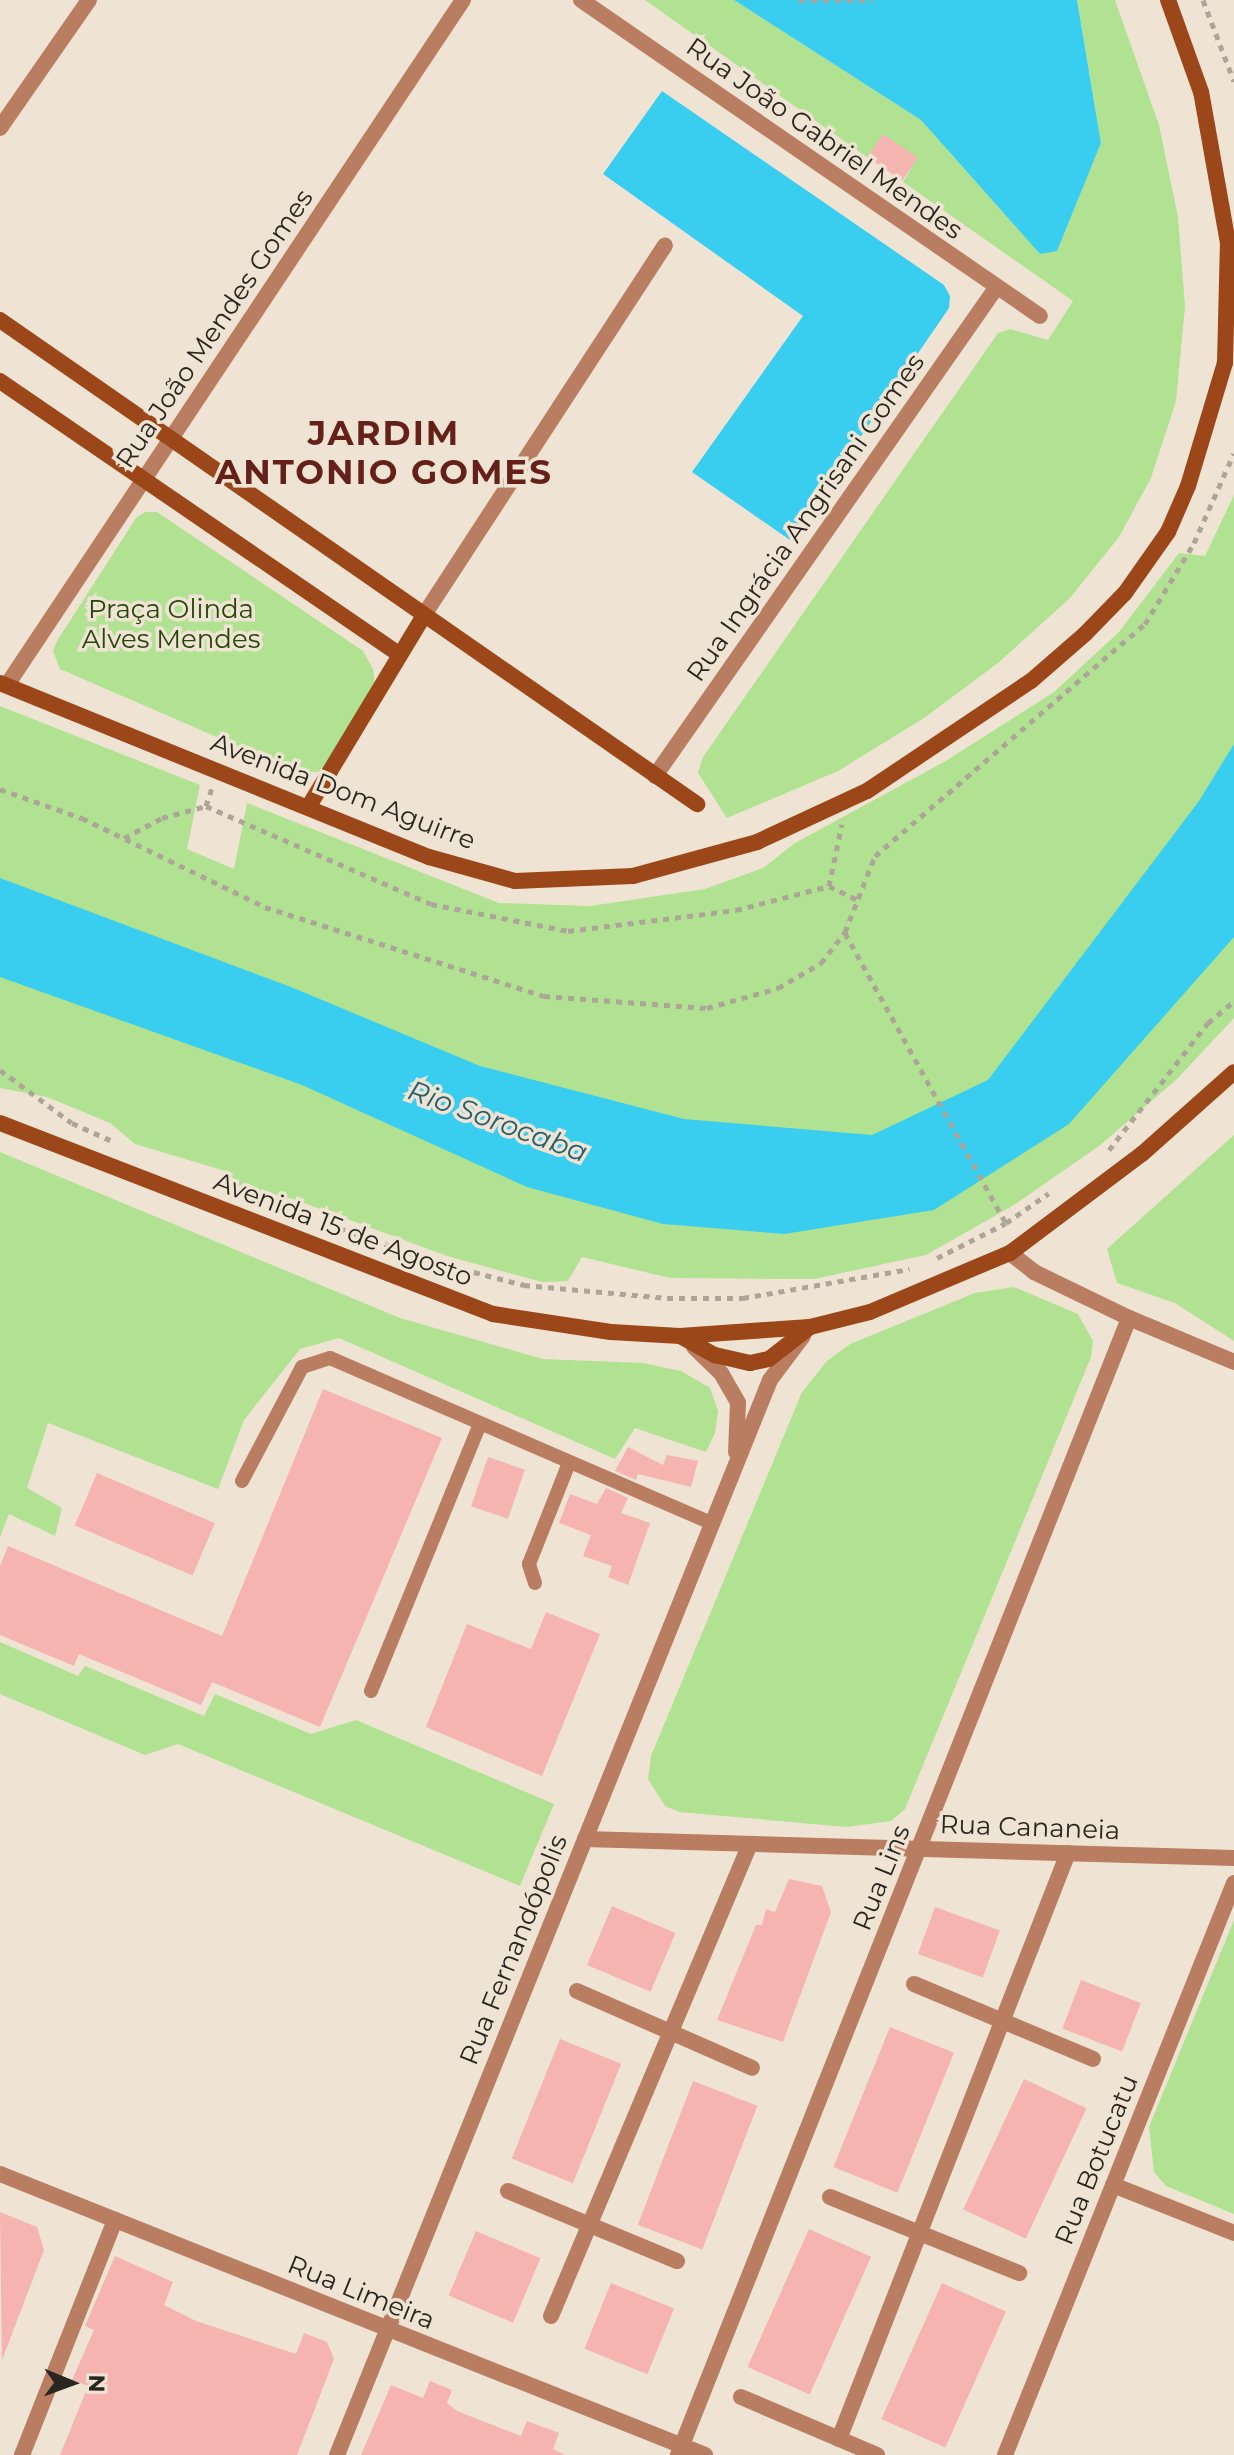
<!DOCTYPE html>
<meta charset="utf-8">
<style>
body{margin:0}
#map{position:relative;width:1234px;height:2455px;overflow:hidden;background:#efe4d4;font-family:Montserrat,sans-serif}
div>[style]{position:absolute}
.green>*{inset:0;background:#b0e292}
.water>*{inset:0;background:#39ceef}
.building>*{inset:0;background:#f5b4b0;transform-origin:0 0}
.path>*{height:5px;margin-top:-2.5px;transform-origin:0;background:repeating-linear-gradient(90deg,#ada598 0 6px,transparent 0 12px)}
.service>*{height:14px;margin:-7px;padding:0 7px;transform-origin:7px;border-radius:7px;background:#b97d62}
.minor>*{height:16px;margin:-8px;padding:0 8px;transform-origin:8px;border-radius:8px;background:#b97d62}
.secondary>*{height:16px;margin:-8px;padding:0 8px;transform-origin:8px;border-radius:8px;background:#9c4719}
span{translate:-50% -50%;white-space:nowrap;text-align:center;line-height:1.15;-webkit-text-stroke:7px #efe4d4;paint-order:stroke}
.street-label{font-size:26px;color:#29251f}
.park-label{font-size:26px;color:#26470a}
.water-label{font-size:28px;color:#27606e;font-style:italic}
.district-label{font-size:34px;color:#652119;font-weight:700;letter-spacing:2px}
.north{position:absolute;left:32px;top:2343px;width:80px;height:80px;-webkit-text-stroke:6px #efe4d4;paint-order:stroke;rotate:91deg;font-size:22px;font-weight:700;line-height:32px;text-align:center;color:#29251f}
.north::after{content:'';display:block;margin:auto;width:28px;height:36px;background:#29251f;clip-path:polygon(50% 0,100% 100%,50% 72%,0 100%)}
</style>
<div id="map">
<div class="green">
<i style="clip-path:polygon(645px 0,734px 0,921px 120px,1040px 254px,1057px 250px,1101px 143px,1077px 0,1115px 0,1159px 125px,1178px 217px,1185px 307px,1176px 401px,1151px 478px,1119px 537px,1070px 598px,998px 663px,924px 718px,838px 771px,727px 818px,698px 773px,703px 757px,998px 333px,1010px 329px,1048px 340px,1073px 301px,903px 182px,917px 158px,883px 134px,868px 158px)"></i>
<i style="clip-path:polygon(1234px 495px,1234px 1018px,1177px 1079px,1099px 1146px,1014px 1205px,926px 1255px,814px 1279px,670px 1278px,582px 1257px,568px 1281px,542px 1282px,447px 1256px,293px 1199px,239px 1186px,222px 1170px,135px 1144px,110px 1123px,47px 1097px,0 1088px,0 706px,200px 785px,187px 849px,234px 869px,247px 803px,499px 903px,590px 906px,705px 889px,763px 868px,795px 843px,944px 762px,1054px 692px,1119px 632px,1179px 553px,1205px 556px)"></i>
<i style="clip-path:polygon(145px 512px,157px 512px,363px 651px,373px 669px,377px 698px,338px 763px,317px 772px,295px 771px,60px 669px,53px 651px,57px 641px,136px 518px)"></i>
<i style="clip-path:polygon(1234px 1135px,1234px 1341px,1175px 1303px,1117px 1283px,1107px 1249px)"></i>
<i style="clip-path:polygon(0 1152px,400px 1318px,543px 1359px,643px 1363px,681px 1371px,710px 1388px,718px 1411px,715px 1433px,706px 1452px,635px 1428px,615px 1459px,339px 1338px,300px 1349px,244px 1420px,218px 1489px,48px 1423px,27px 1488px,62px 1508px,55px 1536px,9px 1514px,0 1537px)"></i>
<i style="clip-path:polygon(1014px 1287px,1078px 1314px,1093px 1341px,1091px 1357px,905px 1809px,891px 1821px,847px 1827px,679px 1812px,665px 1806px,648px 1779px,651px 1756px,802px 1392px,827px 1361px,850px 1344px,975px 1293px)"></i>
<i style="clip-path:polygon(0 1642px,78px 1676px,85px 1666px,204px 1716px,215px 1694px,311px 1734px,356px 1720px,554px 1804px,520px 1886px,178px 1744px,145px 1755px,0 1694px)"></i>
<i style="clip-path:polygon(1234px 1920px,1234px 2214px,1166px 2186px,1154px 2172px,1149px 2127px)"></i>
</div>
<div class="water">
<i style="clip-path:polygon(734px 0,1077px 0,1101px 143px,1057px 251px,1040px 254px,921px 120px)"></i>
<i style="clip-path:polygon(662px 91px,944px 285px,950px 296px,949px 308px,790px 540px,692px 472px,803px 316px,603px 174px)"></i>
<i style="clip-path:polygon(1234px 744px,1234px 937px,1069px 1124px,934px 1210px,784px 1234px,663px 1224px,527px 1187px,302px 1085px,0 977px,0 878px,291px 987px,480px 1066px,684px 1119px,872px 1135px,988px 1080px,1199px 801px)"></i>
</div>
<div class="building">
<i style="left:883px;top:134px;width:42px;height:28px;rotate:34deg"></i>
<i style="clip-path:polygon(323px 1389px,442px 1438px,320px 1727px,212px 1682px,201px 1705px,79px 1654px,74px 1666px,0 1635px,0 1566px,8px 1546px,222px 1636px)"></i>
<i style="clip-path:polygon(628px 1447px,663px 1465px,667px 1455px,698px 1461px,691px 1487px,638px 1474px,636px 1480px,615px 1471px)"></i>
<i style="left:488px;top:1457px;width:39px;height:52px;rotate:19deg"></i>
<i style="left:97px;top:1473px;width:128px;height:57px;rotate:23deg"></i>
<i style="clip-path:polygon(606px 1488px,628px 1498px,621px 1513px,650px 1523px,628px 1585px,608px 1577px,612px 1566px,583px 1556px,591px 1535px,559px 1523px,570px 1494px,597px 1504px)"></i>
<i style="clip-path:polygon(546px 1612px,600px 1634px,542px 1776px,426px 1727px,467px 1624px,531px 1649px)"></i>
<i style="clip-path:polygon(789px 1879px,822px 1886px,831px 1912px,783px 2042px,717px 2020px,756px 1925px,762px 1925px,766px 1909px,775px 1912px)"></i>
<i style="left:612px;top:1906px;width:69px;height:64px;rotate:23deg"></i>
<i style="left:935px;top:1907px;width:69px;height:50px;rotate:20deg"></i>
<i style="left:1081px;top:1980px;width:64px;height:52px;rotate:21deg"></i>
<i style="left:890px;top:2027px;width:69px;height:151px;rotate:22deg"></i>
<i style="left:560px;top:2039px;width:66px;height:129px;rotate:22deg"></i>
<i style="left:1024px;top:2079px;width:69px;height:144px;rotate:25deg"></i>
<i style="left:693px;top:2081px;width:69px;height:154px;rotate:21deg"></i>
<i style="clip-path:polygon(0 2212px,37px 2227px,44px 2250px,2px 2360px)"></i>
<i style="left:809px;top:2229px;width:68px;height:151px;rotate:24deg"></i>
<i style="left:476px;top:2231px;width:70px;height:70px;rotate:23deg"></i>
<i style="clip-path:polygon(115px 2256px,173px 2282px,164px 2305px,196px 2321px,296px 2354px,304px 2333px,327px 2342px,334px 2359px,297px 2455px,60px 2455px,88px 2386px,72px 2380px,94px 2330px,85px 2326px)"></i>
<i style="left:611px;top:2283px;width:68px;height:71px;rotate:22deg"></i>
<i style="left:942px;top:2283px;width:70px;height:149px;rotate:24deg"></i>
<i style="clip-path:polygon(430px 2381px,452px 2390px,447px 2403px,457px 2411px,521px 2436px,527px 2421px,559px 2433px,553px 2449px,565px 2455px,361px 2455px,391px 2385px,423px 2398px)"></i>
</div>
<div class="path">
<i style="left:799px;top:0;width:74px"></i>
<i style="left:1203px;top:0;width:87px;rotate:69.1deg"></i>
<i style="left:0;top:789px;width:87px;rotate:19.5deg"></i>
<i style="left:82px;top:818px;width:203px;rotate:25.9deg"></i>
<i style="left:265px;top:907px;width:293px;rotate:17.7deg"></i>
<i style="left:544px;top:996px;width:163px;rotate:4.2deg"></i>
<i style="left:707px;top:1008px;width:74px;rotate:-15.7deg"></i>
<i style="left:778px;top:988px;width:50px;rotate:-30.2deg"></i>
<i style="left:821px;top:963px;width:39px;rotate:-52deg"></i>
<i style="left:845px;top:932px;width:82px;rotate:-68.5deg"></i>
<i style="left:875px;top:856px;width:356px;rotate:-40.7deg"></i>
<i style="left:1145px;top:624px;width:95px;rotate:-58.8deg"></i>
<i style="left:1194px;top:543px;width:98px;rotate:-66deg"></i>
<i style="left:206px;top:806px;width:19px;rotate:-72deg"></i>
<i style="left:124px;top:838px;width:43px;rotate:-27.8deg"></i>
<i style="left:162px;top:818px;width:46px;rotate:-15.3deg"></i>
<i style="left:206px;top:806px;width:245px;rotate:23.5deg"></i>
<i style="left:431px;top:904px;width:140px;rotate:11.1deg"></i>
<i style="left:568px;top:931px;width:169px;rotate:-7.1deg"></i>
<i style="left:736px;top:910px;width:96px;rotate:-14.5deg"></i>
<i style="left:829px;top:886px;width:32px;rotate:26deg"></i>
<i style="left:829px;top:886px;width:63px;rotate:-78.2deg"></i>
<i style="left:845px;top:933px;width:332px;rotate:61deg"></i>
<i style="left:0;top:1070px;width:89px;rotate:36.4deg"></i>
<i style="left:72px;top:1123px;width:42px;rotate:24.1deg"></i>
<i style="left:1109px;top:1150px;width:161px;rotate:-52.1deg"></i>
<i style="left:1208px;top:1023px;width:34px;rotate:-40deg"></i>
<i style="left:328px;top:1224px;width:118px;rotate:19.4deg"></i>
<i style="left:439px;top:1263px;width:88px;rotate:14.5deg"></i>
<i style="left:524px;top:1285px;width:144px;rotate:5.2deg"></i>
<i style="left:667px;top:1298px;width:76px"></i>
<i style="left:743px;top:1298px;width:169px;rotate:-9.9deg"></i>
<i style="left:937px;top:1258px;width:77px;rotate:-26.9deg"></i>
<i style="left:1006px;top:1223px;width:52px;rotate:-34.9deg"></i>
</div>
<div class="service">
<i style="left:242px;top:1481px;width:129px;rotate:-62.2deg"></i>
<i style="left:302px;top:1367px;width:29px;rotate:-18deg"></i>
<i style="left:330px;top:1358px;width:415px;rotate:23.4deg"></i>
<i style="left:535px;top:1583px;width:20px;rotate:-108deg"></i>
<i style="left:529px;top:1564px;width:109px;rotate:-68.4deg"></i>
<i style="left:371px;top:1691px;width:288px;rotate:-67.8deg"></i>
</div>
<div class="minor">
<i style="left:581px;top:0;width:557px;rotate:34.55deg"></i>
<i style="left:0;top:128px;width:156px;rotate:-55.2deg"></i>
<i style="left:424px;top:615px;width:441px;rotate:-56.9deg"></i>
<i style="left:7px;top:685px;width:823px;rotate:-56.35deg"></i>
<i style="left:655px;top:776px;width:595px;rotate:-55.06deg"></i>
<i style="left:1010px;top:1253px;width:31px;rotate:38deg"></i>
<i style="left:1034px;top:1272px;width:106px;rotate:25.8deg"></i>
<i style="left:1129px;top:1318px;width:114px;rotate:22.7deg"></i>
<i style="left:694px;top:1347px;width:37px;rotate:44deg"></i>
<i style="left:721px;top:1373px;width:34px;rotate:60deg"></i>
<i style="left:738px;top:1403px;width:49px;rotate:92.3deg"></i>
<i style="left:585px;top:1839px;width:649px;rotate:1.68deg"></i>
<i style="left:914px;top:1984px;width:194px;rotate:22.7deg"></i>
<i style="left:577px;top:1991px;width:191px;rotate:23.7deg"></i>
<i style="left:0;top:2174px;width:759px;rotate:21.73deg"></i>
<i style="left:1113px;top:2185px;width:130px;rotate:21.6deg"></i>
<i style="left:508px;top:2191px;width:183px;rotate:22.5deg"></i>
<i style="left:830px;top:2197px;width:204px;rotate:21.9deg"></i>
<i style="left:551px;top:2316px;width:512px;rotate:-67.14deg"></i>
<i style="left:741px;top:2397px;width:148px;rotate:23.1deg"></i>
<i style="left:839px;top:2439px;width:629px;rotate:-68.66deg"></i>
<i style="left:22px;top:2455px;width:253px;rotate:-68.4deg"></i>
<i style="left:337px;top:2455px;width:1159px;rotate:-68.06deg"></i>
<i style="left:770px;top:1380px;width:55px;rotate:-53.1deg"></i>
<i style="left:678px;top:2455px;width:1223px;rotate:-68.36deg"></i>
<i style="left:1005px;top:2455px;width:616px;rotate:-68.18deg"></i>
</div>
<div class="secondary">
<i style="left:0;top:320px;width:849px;rotate:34.78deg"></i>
<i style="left:0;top:381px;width:483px;rotate:34.4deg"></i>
<i style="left:0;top:683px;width:463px;rotate:22.1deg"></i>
<i style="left:429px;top:857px;width:89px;rotate:15.6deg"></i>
<i style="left:515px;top:881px;width:118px;rotate:-2.4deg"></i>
<i style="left:633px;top:876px;width:129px;rotate:-15.3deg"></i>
<i style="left:757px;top:842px;width:121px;rotate:-24.9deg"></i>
<i style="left:867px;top:791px;width:197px;rotate:-33.9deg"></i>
<i style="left:1031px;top:681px;width:72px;rotate:-41deg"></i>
<i style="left:1085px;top:634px;width:57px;rotate:-45.7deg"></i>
<i style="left:1125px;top:593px;width:75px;rotate:-54.8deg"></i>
<i style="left:1168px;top:532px;width:50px;rotate:-66.5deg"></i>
<i style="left:1188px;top:486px;width:128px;rotate:-73.3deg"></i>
<i style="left:1225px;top:363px;width:120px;rotate:-88.6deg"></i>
<i style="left:1228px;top:243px;width:153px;rotate:-100.1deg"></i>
<i style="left:1201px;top:92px;width:98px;rotate:-109.7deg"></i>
<i style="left:309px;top:806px;width:223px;rotate:-58.9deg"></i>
<i style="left:0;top:1123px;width:529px;rotate:21.18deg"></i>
<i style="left:493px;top:1314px;width:119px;rotate:8.7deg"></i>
<i style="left:611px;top:1332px;width:69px;rotate:3.3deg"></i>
<i style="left:680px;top:1336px;width:130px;rotate:-4deg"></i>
<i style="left:810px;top:1327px;width:62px;rotate:-14deg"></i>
<i style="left:870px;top:1312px;width:152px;rotate:-22.9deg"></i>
<i style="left:1010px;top:1253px;width:165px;rotate:-36.9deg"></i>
<i style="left:1142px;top:1154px;width:123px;rotate:-41.7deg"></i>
<i style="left:682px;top:1337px;width:38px;rotate:29deg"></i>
<i style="left:715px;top:1355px;width:36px;rotate:13deg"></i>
<i style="left:750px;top:1363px;width:19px;rotate:-12deg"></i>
<i style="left:769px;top:1359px;width:52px;rotate:-38deg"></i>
</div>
<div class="street-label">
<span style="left:824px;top:139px;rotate:35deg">Rua João Gabriel Mendes</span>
<span style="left:215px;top:329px;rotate:-56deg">Rua João Mendes Gomes</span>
<span style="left:806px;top:518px;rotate:-55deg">Rua Ingrácia Angrisani Gomes</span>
<span style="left:343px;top:792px;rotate:21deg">Avenida Dom Aguirre</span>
<span style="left:343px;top:1230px;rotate:21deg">Avenida 15 de Agosto</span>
<span style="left:1030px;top:1828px;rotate:2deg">Rua Cananeia</span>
<span style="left:882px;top:1878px;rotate:-68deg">Rua Lins</span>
<span style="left:514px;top:1950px;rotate:-68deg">Rua Fernandópolis</span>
<span style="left:1097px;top:2160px;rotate:-68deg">Rua Botucatu</span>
<span style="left:361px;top:2293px;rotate:22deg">Rua Limeira</span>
</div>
<div class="park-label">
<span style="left:171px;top:625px">Praça Olinda<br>Alves Mendes</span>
</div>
<div class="water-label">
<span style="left:498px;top:1121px;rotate:20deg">Rio Sorocaba</span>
</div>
<div class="district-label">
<span style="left:384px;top:453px">JARDIM<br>ANTONIO GOMES</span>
</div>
<div class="north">N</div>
</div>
